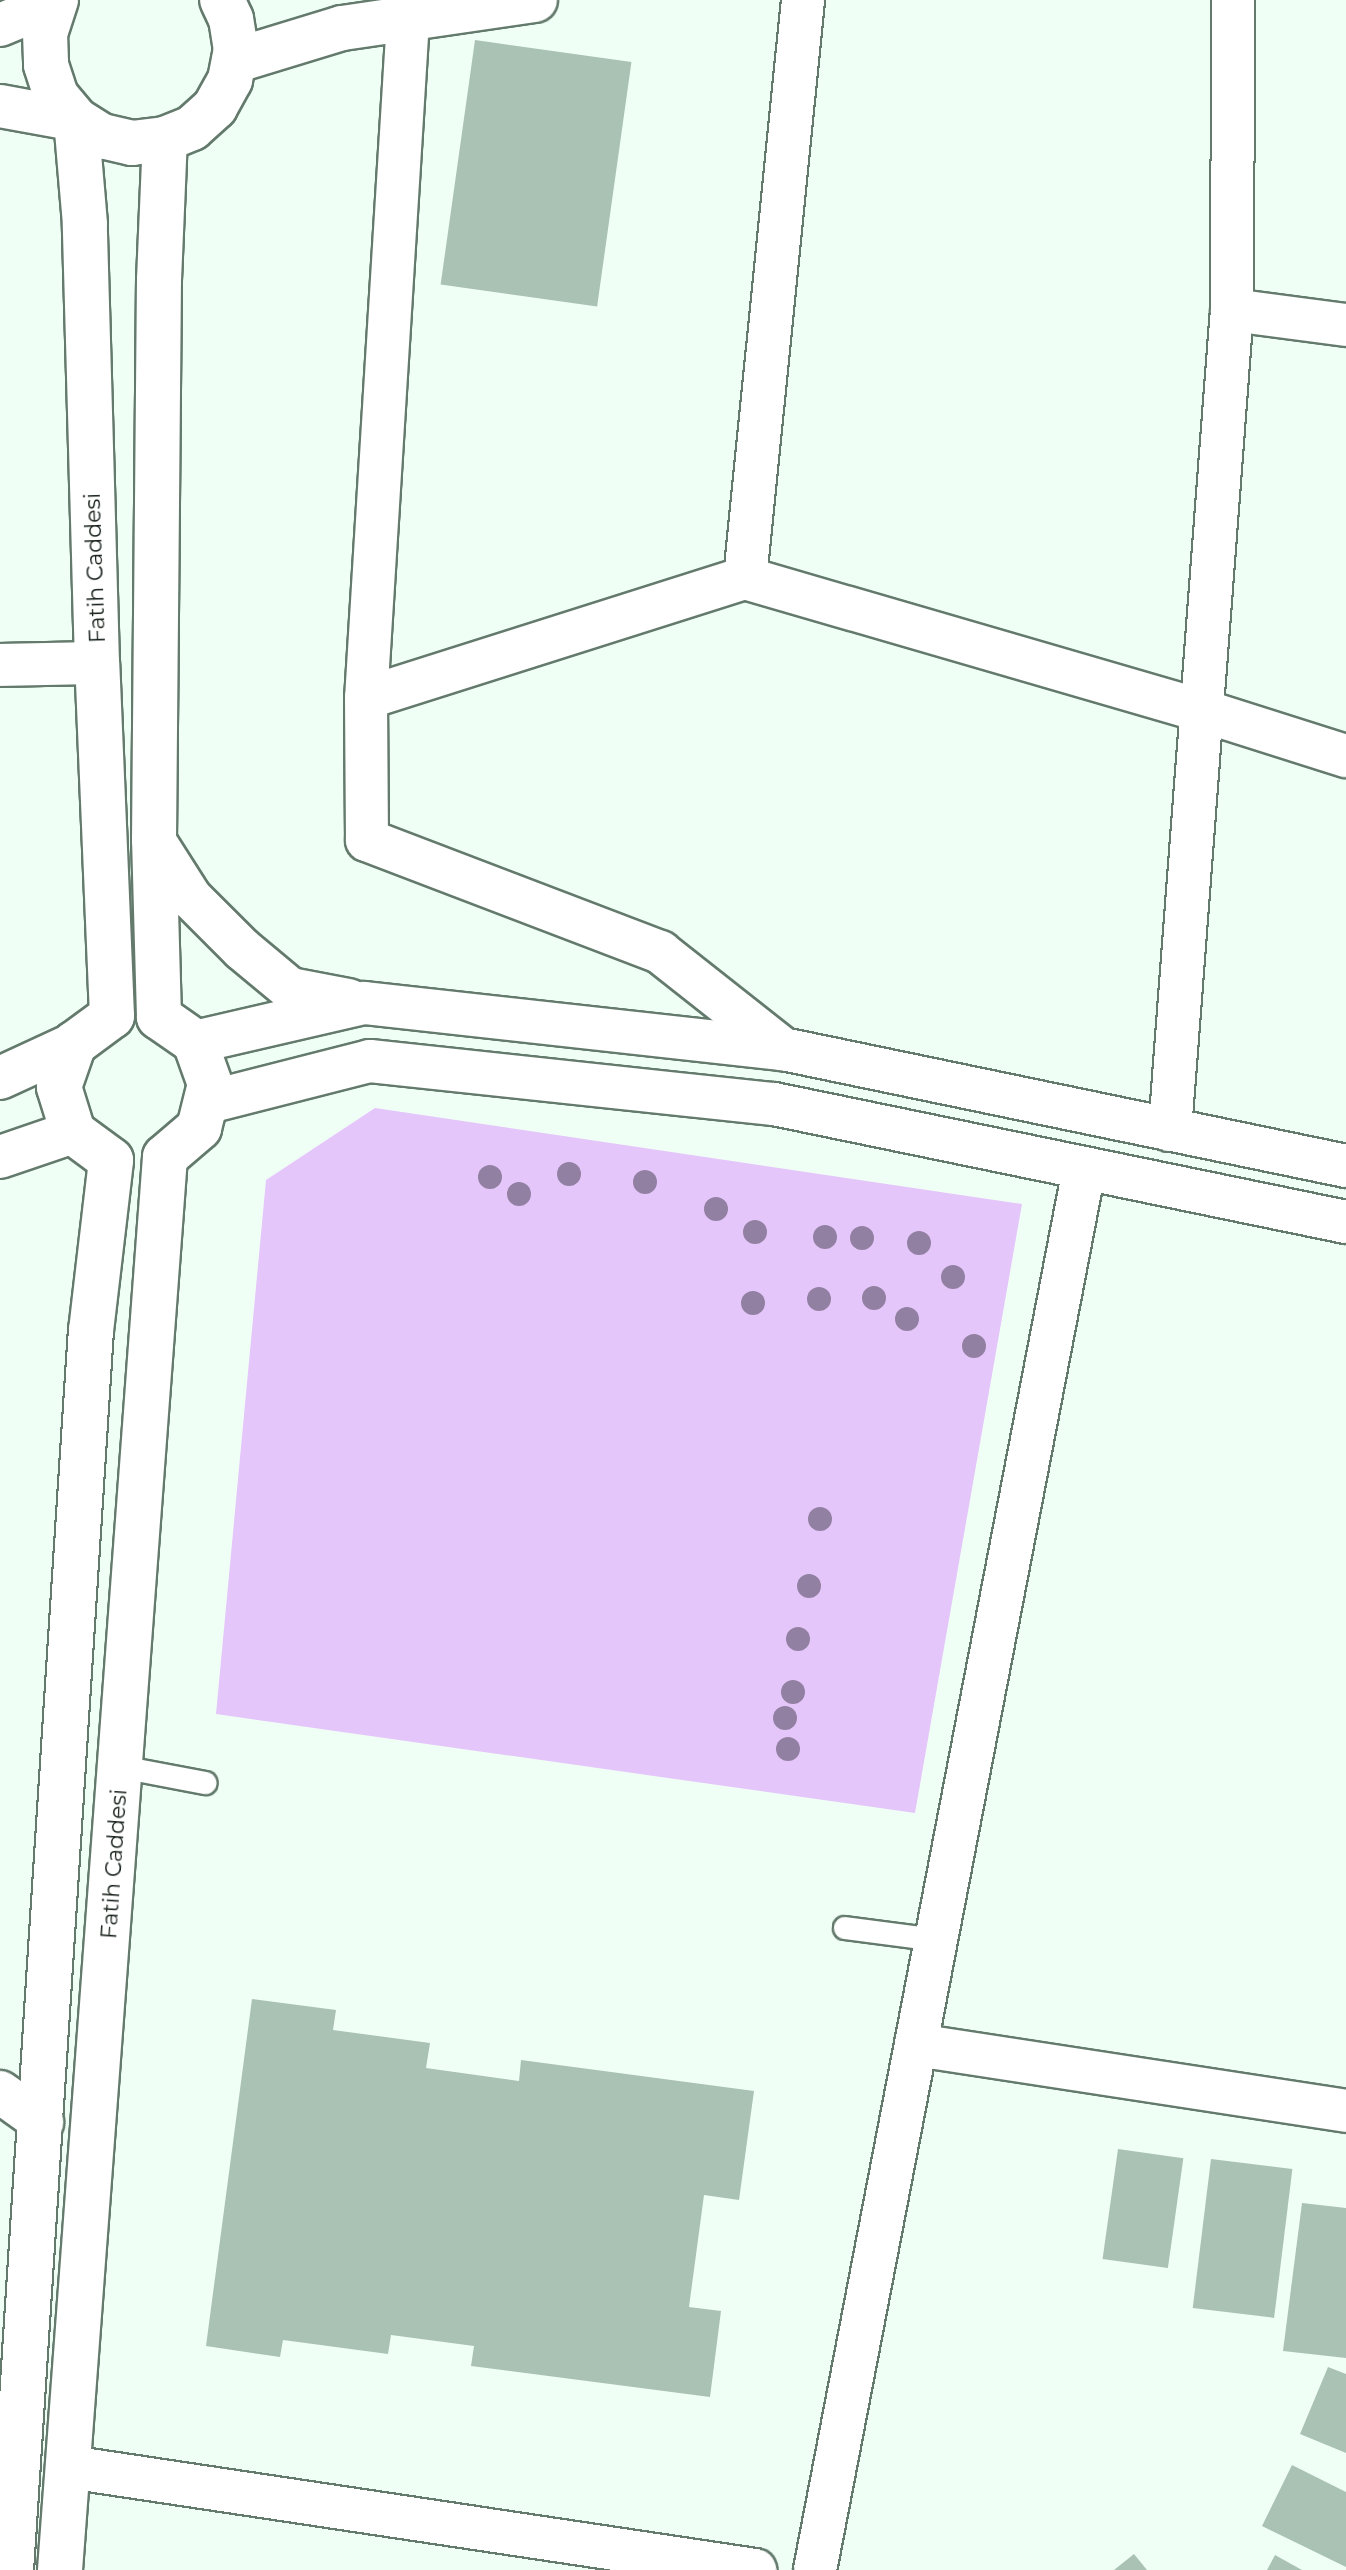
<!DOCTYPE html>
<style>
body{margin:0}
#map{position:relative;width:1346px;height:2570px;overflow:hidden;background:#f0fff5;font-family:Montserrat,sans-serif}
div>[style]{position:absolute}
.green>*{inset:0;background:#e5c6fa}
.building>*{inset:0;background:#aac2b3;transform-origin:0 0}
.roads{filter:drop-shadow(2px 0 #637a6c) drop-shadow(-2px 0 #637a6c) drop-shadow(0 2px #637a6c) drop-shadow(0 -2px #637a6c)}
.service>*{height:22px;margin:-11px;padding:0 11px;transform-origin:11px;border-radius:11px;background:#fff}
.minor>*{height:42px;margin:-21px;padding:0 21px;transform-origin:21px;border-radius:21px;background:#fff}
.secondary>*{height:44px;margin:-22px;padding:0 22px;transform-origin:22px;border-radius:22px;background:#fff}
.trees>*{width:24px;height:24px;margin:-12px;border-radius:50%;background:#9280a2}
span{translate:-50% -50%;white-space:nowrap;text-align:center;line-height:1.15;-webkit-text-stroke:6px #fff;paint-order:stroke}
.street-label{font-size:22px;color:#19221c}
</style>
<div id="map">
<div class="green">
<i style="clip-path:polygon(375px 1108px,1022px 1204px,915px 1813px,216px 1714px,266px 1180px)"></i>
</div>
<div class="building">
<i style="left:475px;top:40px;width:158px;height:247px;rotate:8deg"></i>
<i style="clip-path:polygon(252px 1999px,336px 2010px,333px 2030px,430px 2043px,426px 2068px,519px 2081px,521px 2060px,754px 2091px,739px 2200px,704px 2195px,689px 2307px,721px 2311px,710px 2397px,471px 2366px,474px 2346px,391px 2335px,388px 2354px,283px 2340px,280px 2357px,206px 2346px)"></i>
<i style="left:1118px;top:2149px;width:66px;height:111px;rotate:8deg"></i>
<i style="left:1211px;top:2159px;width:82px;height:150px;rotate:7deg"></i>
<i style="clip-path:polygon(1302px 2203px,1346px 2208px,1346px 2358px,1283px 2351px)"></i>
<i style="clip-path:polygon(1328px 2367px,1346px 2374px,1346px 2453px,1300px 2434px)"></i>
<i style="clip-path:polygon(1292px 2465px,1346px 2492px,1346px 2567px,1262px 2526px)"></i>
<i style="clip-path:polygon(1134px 2554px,1147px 2570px,1114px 2570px)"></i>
<i style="clip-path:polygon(1275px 2555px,1302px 2570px,1267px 2570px)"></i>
</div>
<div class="roads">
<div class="service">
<i style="left:121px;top:1767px;width:86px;rotate:10.8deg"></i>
<i style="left:845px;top:1928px;width:92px;rotate:7.5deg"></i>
</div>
<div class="minor">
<i style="left:408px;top:20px;width:679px;rotate:93.54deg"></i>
<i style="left:366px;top:698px;width:142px;rotate:89.6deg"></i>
<i style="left:367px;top:840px;width:314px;rotate:20.9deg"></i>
<i style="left:660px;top:952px;width:157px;rotate:38.3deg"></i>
<i style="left:0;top:25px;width:60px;rotate:-22.7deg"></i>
<i style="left:0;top:106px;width:77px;rotate:10.4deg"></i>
<i style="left:1232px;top:310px;width:115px;rotate:7.5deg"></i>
<i style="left:745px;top:578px;width:581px;rotate:-84.27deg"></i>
<i style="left:0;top:665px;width:97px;rotate:-1.2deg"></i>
<i style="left:366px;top:698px;width:398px;rotate:-17.6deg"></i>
<i style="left:745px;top:578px;width:478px;rotate:16.2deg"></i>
<i style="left:1204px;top:711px;width:149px;rotate:17.6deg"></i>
<i style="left:154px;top:840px;width:69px;rotate:57.5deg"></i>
<i style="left:191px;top:898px;width:72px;rotate:45deg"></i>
<i style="left:242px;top:949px;width:62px;rotate:39.8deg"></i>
<i style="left:290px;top:989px;width:60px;rotate:10.6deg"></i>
<i style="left:195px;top:1042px;width:173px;rotate:-13deg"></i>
<i style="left:364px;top:1003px;width:422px;rotate:6.3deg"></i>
<i style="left:783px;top:1049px;width:575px;rotate:11.74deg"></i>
<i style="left:0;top:1078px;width:81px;rotate:-24.7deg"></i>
<i style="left:205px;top:1103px;width:170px;rotate:-14.3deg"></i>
<i style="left:370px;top:1061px;width:406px;rotate:6.1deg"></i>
<i style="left:774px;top:1104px;width:584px;rotate:11.66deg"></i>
<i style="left:1170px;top:1130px;width:822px;rotate:-85.68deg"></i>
<i style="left:1232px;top:310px;width:310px;rotate:-89.8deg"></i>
<i style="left:0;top:1157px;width:77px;rotate:-18.9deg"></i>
<i style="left:916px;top:2045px;width:435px;rotate:8.7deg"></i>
<i style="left:0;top:2092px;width:52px;rotate:35.5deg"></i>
<i style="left:69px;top:2467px;width:694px;rotate:8.54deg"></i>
<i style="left:815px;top:2570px;width:1427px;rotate:-79.13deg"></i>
</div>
<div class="secondary">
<i style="left:56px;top:0;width:35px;rotate:108deg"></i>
<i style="left:45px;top:33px;width:32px;rotate:88deg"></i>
<i style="left:46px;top:65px;width:33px;rotate:72deg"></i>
<i style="left:56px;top:96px;width:31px;rotate:50deg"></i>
<i style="left:76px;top:120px;width:31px;rotate:32deg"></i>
<i style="left:102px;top:136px;width:31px;rotate:13deg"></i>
<i style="left:132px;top:143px;width:33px;rotate:-7deg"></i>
<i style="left:165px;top:139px;width:29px;rotate:-22deg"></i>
<i style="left:192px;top:128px;width:31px;rotate:-42deg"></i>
<i style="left:215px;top:107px;width:31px;rotate:-61deg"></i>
<i style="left:230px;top:80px;width:31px;rotate:-79deg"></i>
<i style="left:236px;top:50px;width:31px;rotate:-99deg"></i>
<i style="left:231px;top:19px;width:21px;rotate:-115deg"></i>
<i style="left:234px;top:61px;width:113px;rotate:-17deg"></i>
<i style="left:342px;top:28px;width:195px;rotate:-8.3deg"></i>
<i style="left:11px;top:2570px;width:1242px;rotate:-86.31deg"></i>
<i style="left:91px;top:1331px;width:172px;rotate:-83.3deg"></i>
<i style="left:111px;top:1160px;width:47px;rotate:-143.6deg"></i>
<i style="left:73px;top:1132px;width:47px;rotate:-107.3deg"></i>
<i style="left:59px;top:1087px;width:46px;rotate:-70.8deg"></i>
<i style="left:74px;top:1044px;width:47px;rotate:-36.4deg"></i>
<i style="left:112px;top:1016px;width:353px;rotate:-92.4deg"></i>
<i style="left:97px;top:663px;width:439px;rotate:-91.6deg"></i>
<i style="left:85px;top:224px;width:104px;rotate:-94.9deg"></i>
<i style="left:60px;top:2570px;width:1417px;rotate:-85.75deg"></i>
<i style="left:165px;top:1157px;width:45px;rotate:-40.5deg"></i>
<i style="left:199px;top:1128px;width:45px;rotate:-76deg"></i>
<i style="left:210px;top:1084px;width:45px;rotate:-109.7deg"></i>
<i style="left:195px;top:1042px;width:44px;rotate:-145.2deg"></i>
<i style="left:159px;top:1017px;width:177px;rotate:-91.6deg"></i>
<i style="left:154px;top:840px;width:560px;rotate:-89.49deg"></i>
<i style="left:159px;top:280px;width:141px;rotate:-87.6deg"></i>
</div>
</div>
<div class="trees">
<i style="left:569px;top:1174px"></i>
<i style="left:490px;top:1177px"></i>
<i style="left:645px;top:1182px"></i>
<i style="left:519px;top:1194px"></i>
<i style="left:716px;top:1209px"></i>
<i style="left:755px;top:1232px"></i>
<i style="left:825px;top:1237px"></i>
<i style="left:862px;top:1238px"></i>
<i style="left:919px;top:1243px"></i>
<i style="left:953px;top:1277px"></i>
<i style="left:874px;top:1298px"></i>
<i style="left:819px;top:1299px"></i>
<i style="left:753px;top:1303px"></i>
<i style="left:907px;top:1319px"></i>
<i style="left:974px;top:1346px"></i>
<i style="left:820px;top:1519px"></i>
<i style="left:809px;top:1586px"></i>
<i style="left:798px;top:1639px"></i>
<i style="left:793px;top:1692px"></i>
<i style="left:785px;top:1718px"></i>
<i style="left:788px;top:1749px"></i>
</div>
<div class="street-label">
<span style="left:95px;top:568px;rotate:-92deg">Fatih Caddesi</span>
<span style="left:114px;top:1864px;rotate:-86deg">Fatih Caddesi</span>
</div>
</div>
